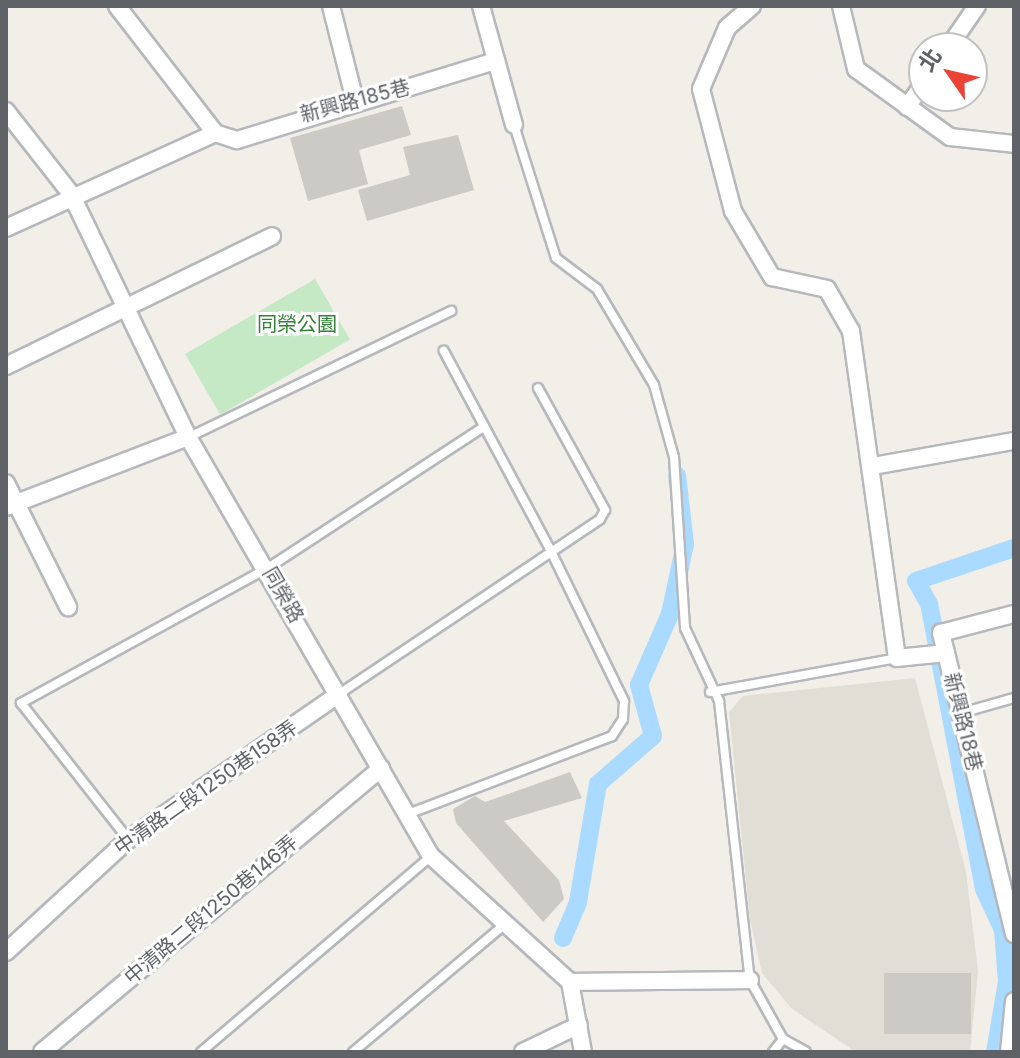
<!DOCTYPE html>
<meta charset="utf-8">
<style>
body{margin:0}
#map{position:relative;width:1020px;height:1058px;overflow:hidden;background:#f1efe8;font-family:Inter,"Noto Sans TC",sans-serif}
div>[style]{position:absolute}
.education>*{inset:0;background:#e1ded6}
.green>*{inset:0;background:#c5e8c5;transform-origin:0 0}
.canal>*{height:18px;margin:-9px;padding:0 9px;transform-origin:9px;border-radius:9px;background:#aadaff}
.building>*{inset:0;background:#cccac5;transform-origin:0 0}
.roads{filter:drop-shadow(2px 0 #b5b8bc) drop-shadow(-2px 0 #b5b8bc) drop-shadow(0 2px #b5b8bc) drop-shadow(0 -2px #b5b8bc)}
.service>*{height:8px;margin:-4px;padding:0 4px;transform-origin:4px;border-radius:4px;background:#fff}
.minor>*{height:16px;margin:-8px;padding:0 8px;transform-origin:8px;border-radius:8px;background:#fff}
span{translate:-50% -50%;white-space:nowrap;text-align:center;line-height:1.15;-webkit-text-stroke:6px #fff;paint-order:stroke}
.street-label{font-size:20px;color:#5f6368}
.park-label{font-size:20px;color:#348238}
.frame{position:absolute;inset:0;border:8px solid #5f6368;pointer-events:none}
.north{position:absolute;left:908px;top:32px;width:80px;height:80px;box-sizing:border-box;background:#fff;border:2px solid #bfc1c3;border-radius:50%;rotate:304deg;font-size:22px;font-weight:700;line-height:32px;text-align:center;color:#5f6368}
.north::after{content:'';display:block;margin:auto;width:28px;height:36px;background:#ea4335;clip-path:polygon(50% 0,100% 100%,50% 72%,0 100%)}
</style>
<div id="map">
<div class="education">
<i style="clip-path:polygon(915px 678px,966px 872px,978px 971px,970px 1052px,856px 1052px,792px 1009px,762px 973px,750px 919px,729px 712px,743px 696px)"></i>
</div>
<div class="green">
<i style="left:315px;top:279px;width:70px;height:150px;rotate:60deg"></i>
</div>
<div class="canal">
<i style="left:563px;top:938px;width:39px;rotate:-67deg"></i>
<i style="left:578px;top:902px;width:120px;rotate:-80.4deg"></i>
<i style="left:598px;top:784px;width:73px;rotate:-41.1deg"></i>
<i style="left:653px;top:736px;width:53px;rotate:-105.4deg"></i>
<i style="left:639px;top:685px;width:77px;rotate:-66.4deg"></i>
<i style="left:670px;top:614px;width:72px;rotate:-77.9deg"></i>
<i style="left:685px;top:544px;width:69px;rotate:-96.6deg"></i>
<i style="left:995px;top:1052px;width:71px;rotate:-80.3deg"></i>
<i style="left:1007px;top:982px;width:52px;rotate:-94.4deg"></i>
<i style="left:1003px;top:930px;width:45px;rotate:-114.9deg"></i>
<i style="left:984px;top:889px;width:290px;rotate:-100.9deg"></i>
<i style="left:929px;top:604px;width:26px;rotate:-119deg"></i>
<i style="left:916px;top:581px;width:103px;rotate:-18.6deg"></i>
</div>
<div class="building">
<i style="clip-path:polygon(402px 106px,411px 135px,359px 150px,368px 184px,308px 201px,290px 138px)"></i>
<i style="clip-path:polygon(458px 135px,474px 190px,367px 221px,358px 190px,410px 175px,403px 147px)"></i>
<i style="clip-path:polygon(570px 772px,582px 798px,504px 821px,559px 880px,564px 899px,543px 922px,456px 823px,453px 809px,475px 796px,485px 802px)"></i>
<i style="left:971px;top:973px;width:61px;height:87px;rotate:90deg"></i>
</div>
<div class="roads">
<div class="service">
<i style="left:514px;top:125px;width:139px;rotate:72.5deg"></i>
<i style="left:556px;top:258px;width:51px;rotate:37.1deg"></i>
<i style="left:597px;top:289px;width:112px;rotate:59.3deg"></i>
<i style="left:654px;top:385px;width:75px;rotate:74.5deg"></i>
<i style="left:674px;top:457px;width:171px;rotate:86.3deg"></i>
<i style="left:685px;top:628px;width:81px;rotate:65deg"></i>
<i style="left:719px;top:701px;width:281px;rotate:83.7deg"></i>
<i style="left:750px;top:980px;width:68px;rotate:60.8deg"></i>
<i style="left:783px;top:1039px;width:26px;rotate:29deg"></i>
<i style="left:189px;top:437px;width:291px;rotate:-25.7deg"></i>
<i style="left:710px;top:692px;width:190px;rotate:-10.3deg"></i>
<i style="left:339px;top:694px;width:314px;rotate:-33.8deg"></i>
<i style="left:600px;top:519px;width:10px;rotate:-61deg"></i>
<i style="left:605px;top:510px;width:139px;rotate:-118.8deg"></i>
<i style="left:961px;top:713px;width:55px;rotate:-15.8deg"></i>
<i style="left:408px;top:814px;width:218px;rotate:-20.9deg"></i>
<i style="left:612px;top:736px;width:20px;rotate:-57deg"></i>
<i style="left:623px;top:719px;width:18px;rotate:-87deg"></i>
<i style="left:624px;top:701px;width:169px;rotate:-116deg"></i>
<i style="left:550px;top:549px;width:225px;rotate:-118.2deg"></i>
<i style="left:128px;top:839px;width:173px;rotate:-128.2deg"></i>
<i style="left:21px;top:703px;width:281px;rotate:-28.7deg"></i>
<i style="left:268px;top:568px;width:256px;rotate:-33.2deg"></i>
<i style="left:201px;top:1052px;width:302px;rotate:-40.4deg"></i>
<i style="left:353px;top:1052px;width:199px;rotate:-40.1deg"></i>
<i style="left:773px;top:1052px;width:16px;rotate:-52deg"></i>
</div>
<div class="minor">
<i style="left:117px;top:6px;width:160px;rotate:52.3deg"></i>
<i style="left:331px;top:6px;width:98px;rotate:75.8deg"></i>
<i style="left:481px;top:6px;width:123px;rotate:74.5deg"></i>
<i style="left:752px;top:6px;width:33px;rotate:139deg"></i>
<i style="left:727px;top:28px;width:66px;rotate:113.1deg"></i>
<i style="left:701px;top:89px;width:126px;rotate:75.3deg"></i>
<i style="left:733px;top:211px;width:77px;rotate:59.4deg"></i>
<i style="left:772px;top:277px;width:56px;rotate:12.3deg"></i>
<i style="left:827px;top:289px;width:48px;rotate:60.3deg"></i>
<i style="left:851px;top:331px;width:330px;rotate:82deg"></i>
<i style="left:897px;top:658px;width:49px;rotate:-5.8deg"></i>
<i style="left:946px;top:653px;width:289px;rotate:76.4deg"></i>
<i style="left:841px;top:6px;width:65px;rotate:76.6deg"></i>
<i style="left:856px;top:69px;width:116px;rotate:35.9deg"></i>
<i style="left:950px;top:137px;width:64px;rotate:6.2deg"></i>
<i style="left:948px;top:48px;width:51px;rotate:-55.4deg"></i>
<i style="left:907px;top:107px;width:29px;rotate:-55deg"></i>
<i style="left:6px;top:111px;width:105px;rotate:51.9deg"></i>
<i style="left:71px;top:194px;width:270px;rotate:64.3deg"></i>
<i style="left:188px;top:437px;width:484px;rotate:59.9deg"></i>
<i style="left:431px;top:856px;width:188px;rotate:42.2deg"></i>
<i style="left:570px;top:982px;width:71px;rotate:79.5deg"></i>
<i style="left:215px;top:133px;width:23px;rotate:18deg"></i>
<i style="left:237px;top:140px;width:271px;rotate:-17deg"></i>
<i style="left:6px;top:228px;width:230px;rotate:-24.4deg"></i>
<i style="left:6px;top:366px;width:296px;rotate:-26deg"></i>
<i style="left:873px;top:466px;width:143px;rotate:-10.1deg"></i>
<i style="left:6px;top:483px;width:139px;rotate:63.4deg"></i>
<i style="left:6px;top:507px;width:195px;rotate:-21deg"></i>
<i style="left:946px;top:653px;width:21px;rotate:-104deg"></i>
<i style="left:941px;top:633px;width:75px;rotate:-14.6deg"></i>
<i style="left:6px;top:952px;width:167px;rotate:-42.6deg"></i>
<i style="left:129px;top:839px;width:255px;rotate:-34.6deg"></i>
<i style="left:570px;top:982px;width:180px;rotate:-0.6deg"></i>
<i style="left:42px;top:1052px;width:442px;rotate:-39.9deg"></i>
<i style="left:523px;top:1052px;width:62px;rotate:-25.7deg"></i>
<i style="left:1009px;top:1052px;width:51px;rotate:-84.4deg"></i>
</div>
</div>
<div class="street-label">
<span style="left:355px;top:101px;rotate:-15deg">新興路185巷</span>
<span style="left:283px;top:595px;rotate:60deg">同榮路</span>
<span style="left:963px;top:722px;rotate:76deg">新興路18巷</span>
<span style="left:206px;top:788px;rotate:-35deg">中清路二段1250巷158弄</span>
<span style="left:211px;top:910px;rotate:-40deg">中清路二段1250巷146弄</span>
</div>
<div class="park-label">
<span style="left:297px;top:324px">同榮公園</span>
</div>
<div class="frame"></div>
<div class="north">北</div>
</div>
